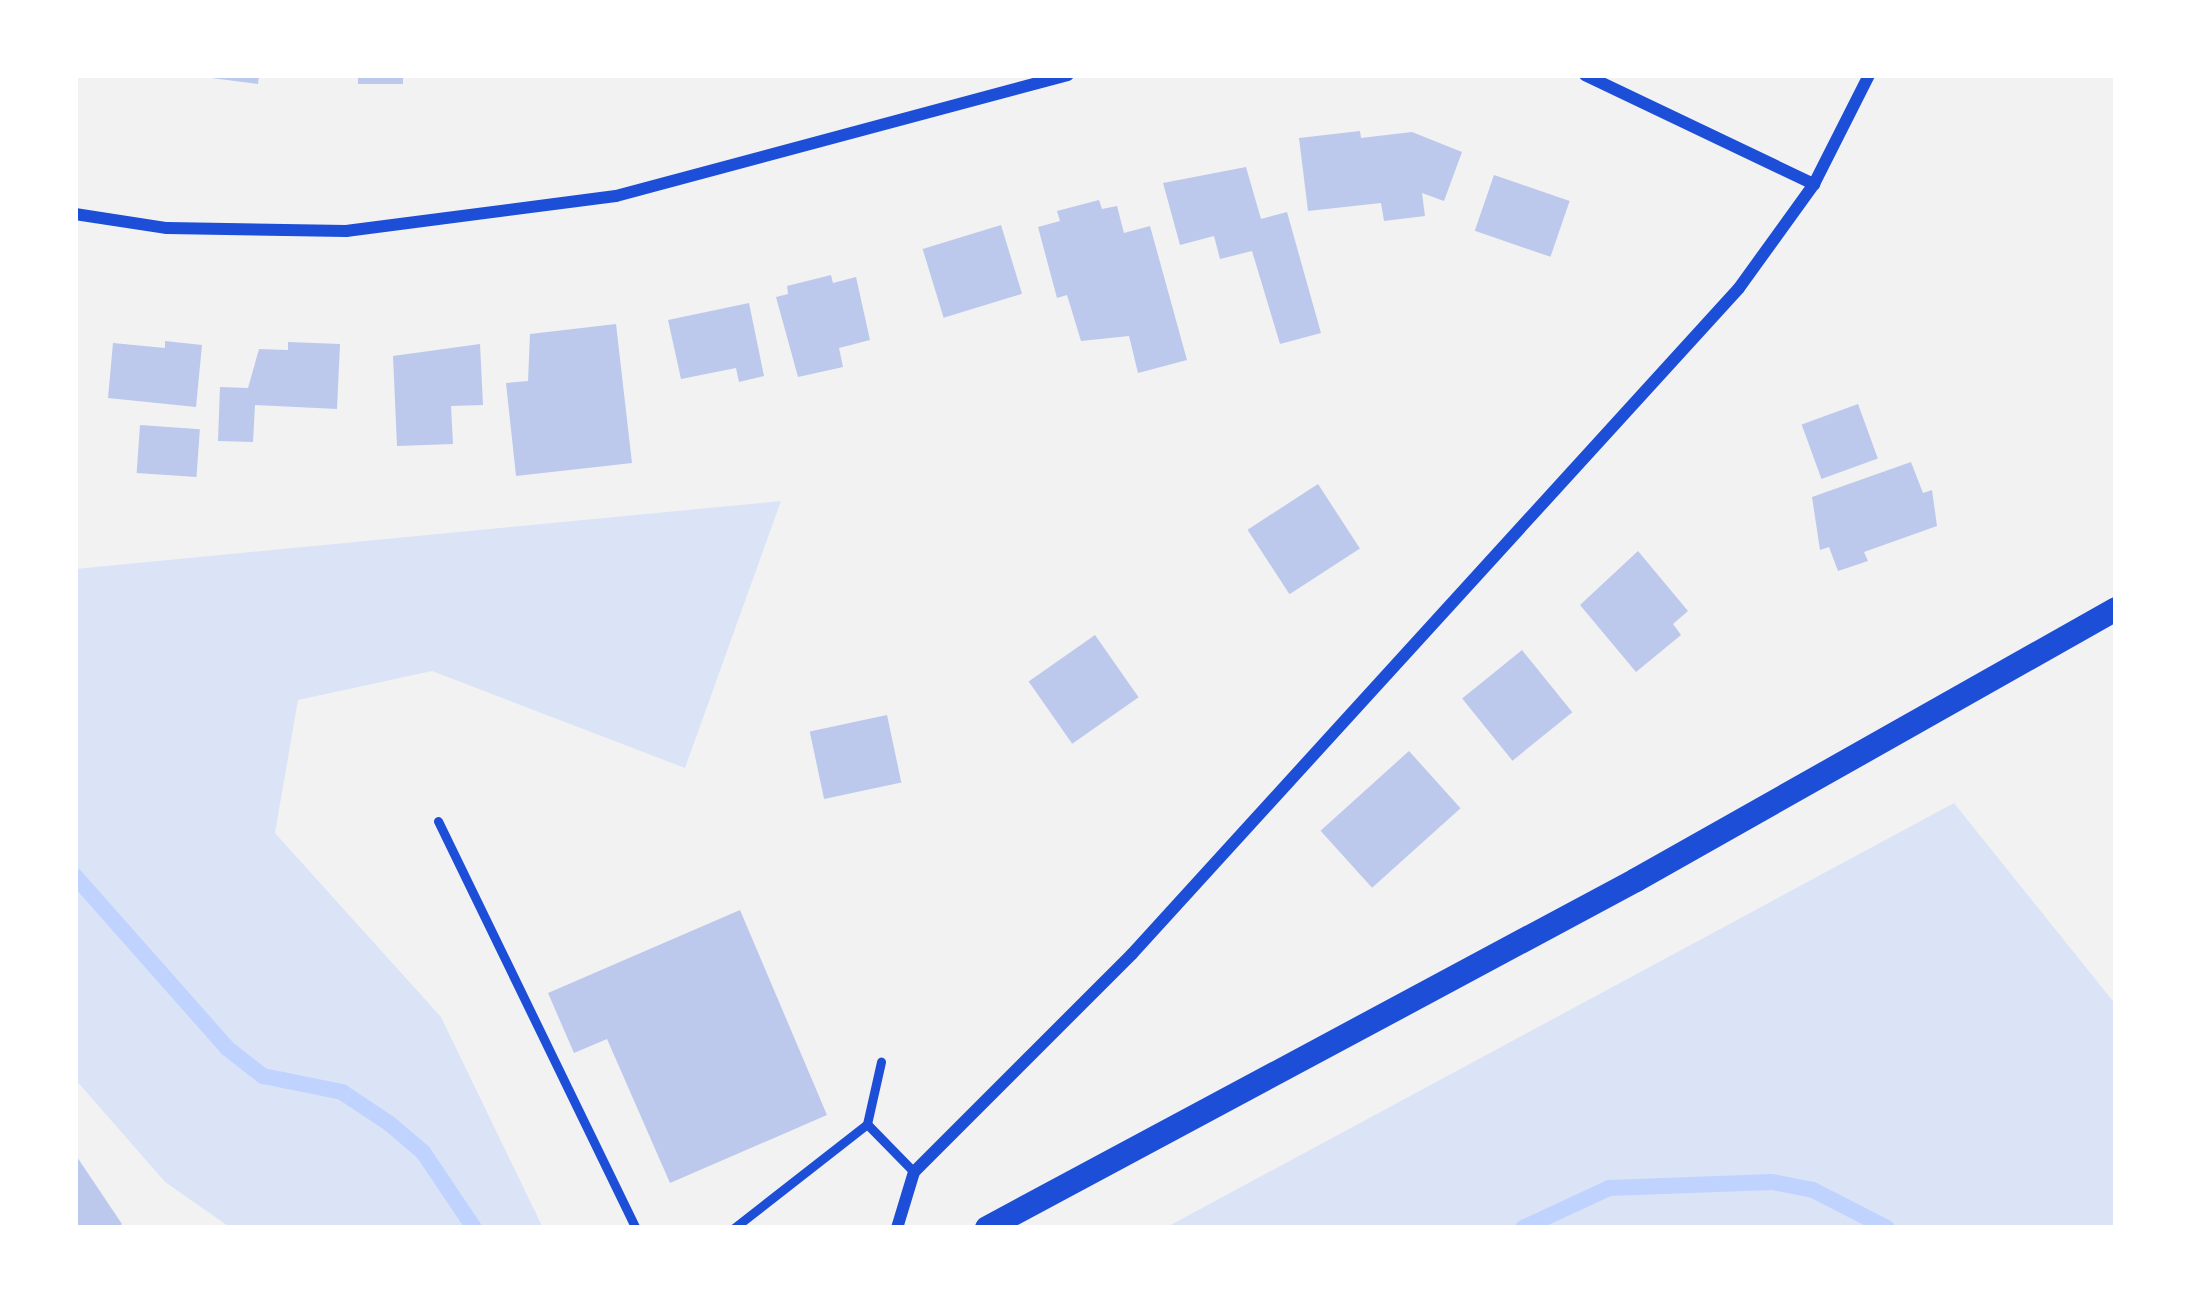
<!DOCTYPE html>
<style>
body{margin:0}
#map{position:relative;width:2191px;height:1303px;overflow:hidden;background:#f2f2f2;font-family:"Fira Sans Condensed",sans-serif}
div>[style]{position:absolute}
.green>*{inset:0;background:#dbe4f7}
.stream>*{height:16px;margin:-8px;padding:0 8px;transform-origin:8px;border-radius:8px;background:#bfd3fe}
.building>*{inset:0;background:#bdc9ec;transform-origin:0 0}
.service>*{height:9px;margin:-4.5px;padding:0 4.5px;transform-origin:4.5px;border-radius:4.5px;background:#1d4ed8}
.minor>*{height:12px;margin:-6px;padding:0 6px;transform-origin:6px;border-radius:6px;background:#1d4ed8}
.secondary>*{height:24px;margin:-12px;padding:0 12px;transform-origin:12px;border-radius:12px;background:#1d4ed8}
span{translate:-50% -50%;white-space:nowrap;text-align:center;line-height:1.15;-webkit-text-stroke:12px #fff;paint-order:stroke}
.frame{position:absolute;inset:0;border:78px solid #fff;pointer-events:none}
</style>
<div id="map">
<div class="green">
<i style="clip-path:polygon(781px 501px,685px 768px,432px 671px,298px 700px,275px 833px,441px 1017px,543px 1228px,231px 1228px,165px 1182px,75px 1079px,75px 569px)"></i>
<i style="clip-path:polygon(1954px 803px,2116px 1005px,2116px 1228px,1165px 1228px)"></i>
</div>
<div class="stream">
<i style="left:75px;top:876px;width:230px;rotate:48.5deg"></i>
<i style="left:227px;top:1048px;width:46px;rotate:37.9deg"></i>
<i style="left:263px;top:1076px;width:81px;rotate:11.4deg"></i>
<i style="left:342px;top:1092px;width:58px;rotate:33.7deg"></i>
<i style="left:390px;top:1124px;width:43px;rotate:40.3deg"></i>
<i style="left:423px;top:1152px;width:92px;rotate:56.1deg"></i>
<i style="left:1523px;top:1228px;width:95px;rotate:-24.9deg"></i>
<i style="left:1609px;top:1188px;width:163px;rotate:-2.1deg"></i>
<i style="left:1772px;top:1182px;width:42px;rotate:11deg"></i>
<i style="left:1813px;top:1190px;width:83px;rotate:27.2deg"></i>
</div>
<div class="building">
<i style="clip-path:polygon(188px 75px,259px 75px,258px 84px)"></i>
<i style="left:358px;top:75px;width:45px;height:9px"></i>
<i style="clip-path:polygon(1360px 131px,1361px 138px,1412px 132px,1462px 152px,1444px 201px,1422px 193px,1425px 216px,1384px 221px,1381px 203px,1308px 211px,1299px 138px)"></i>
<i style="clip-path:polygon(1246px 167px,1261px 219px,1287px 212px,1321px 333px,1280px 344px,1252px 251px,1220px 259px,1214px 236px,1180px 245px,1163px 183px)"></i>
<i style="left:1494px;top:175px;width:80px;height:59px;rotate:19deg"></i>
<i style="clip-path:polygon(1099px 200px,1102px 209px,1117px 206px,1124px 233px,1150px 226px,1187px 360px,1138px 373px,1129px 336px,1081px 341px,1067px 295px,1057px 298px,1038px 227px,1060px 221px,1057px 211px)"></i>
<i style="left:1001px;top:225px;width:72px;height:82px;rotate:73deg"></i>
<i style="clip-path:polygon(831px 275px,833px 283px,856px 277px,870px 340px,839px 348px,843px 367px,798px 377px,776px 297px,788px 294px,787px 286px)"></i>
<i style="clip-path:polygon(749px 303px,764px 376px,739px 382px,736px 368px,681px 379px,668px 320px)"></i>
<i style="clip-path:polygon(616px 324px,632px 463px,516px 476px,506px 383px,528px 381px,530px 334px)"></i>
<i style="clip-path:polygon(165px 341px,202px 345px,196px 407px,108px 398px,113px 343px,165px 348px)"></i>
<i style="clip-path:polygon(288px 342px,340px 344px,337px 409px,255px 405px,253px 442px,218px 441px,220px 387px,248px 388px,259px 349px,288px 350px)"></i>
<i style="clip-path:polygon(480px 344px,483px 405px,451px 406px,453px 444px,397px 446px,393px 356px)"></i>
<i style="left:1858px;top:404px;width:58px;height:60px;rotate:70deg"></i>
<i style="left:140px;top:425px;width:60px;height:48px;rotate:4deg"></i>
<i style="clip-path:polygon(1911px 462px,1923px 493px,1932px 490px,1937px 526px,1864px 552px,1868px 561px,1838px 571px,1829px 547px,1820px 550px,1812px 497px)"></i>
<i style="left:1318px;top:484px;width:77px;height:84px;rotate:57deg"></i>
<i style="clip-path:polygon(1638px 551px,1688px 611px,1673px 624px,1681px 635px,1636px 672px,1580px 605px)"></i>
<i style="left:1095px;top:635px;width:76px;height:81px;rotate:55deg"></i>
<i style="left:1522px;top:650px;width:80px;height:77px;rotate:51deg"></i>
<i style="left:887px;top:715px;width:69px;height:79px;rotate:78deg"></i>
<i style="left:1409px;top:751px;width:77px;height:119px;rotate:48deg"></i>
<i style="clip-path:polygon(740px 910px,827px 1115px,670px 1183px,607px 1039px,574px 1053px,548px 993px)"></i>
<i style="clip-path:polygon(75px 1154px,122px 1224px,117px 1228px,75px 1228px)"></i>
</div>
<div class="service">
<i style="left:438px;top:821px;width:453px;rotate:64.1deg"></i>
<i style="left:867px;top:1124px;width:64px;rotate:-77.3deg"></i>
<i style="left:734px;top:1228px;width:169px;rotate:-38deg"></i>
<i style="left:867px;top:1124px;width:67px;rotate:45.6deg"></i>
</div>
<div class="minor">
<i style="left:1585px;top:75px;width:254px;rotate:25.5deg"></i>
<i style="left:75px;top:214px;width:93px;rotate:8.7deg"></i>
<i style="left:167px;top:228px;width:179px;rotate:1deg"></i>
<i style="left:346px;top:231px;width:272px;rotate:-7.4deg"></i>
<i style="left:616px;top:196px;width:468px;rotate:-15deg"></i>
<i style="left:897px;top:1228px;width:59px;rotate:-73.1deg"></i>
<i style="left:914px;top:1172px;width:308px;rotate:-45deg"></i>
<i style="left:1132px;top:954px;width:901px;rotate:-47.65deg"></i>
<i style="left:1739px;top:288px;width:128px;rotate:-54.2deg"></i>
<i style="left:1814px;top:184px;width:122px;rotate:-63.2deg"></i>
</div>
<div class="secondary">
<i style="left:987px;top:1228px;width:736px;rotate:-28.2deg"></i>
<i style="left:1636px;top:880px;width:551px;rotate:-29.45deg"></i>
</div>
<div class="frame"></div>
</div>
